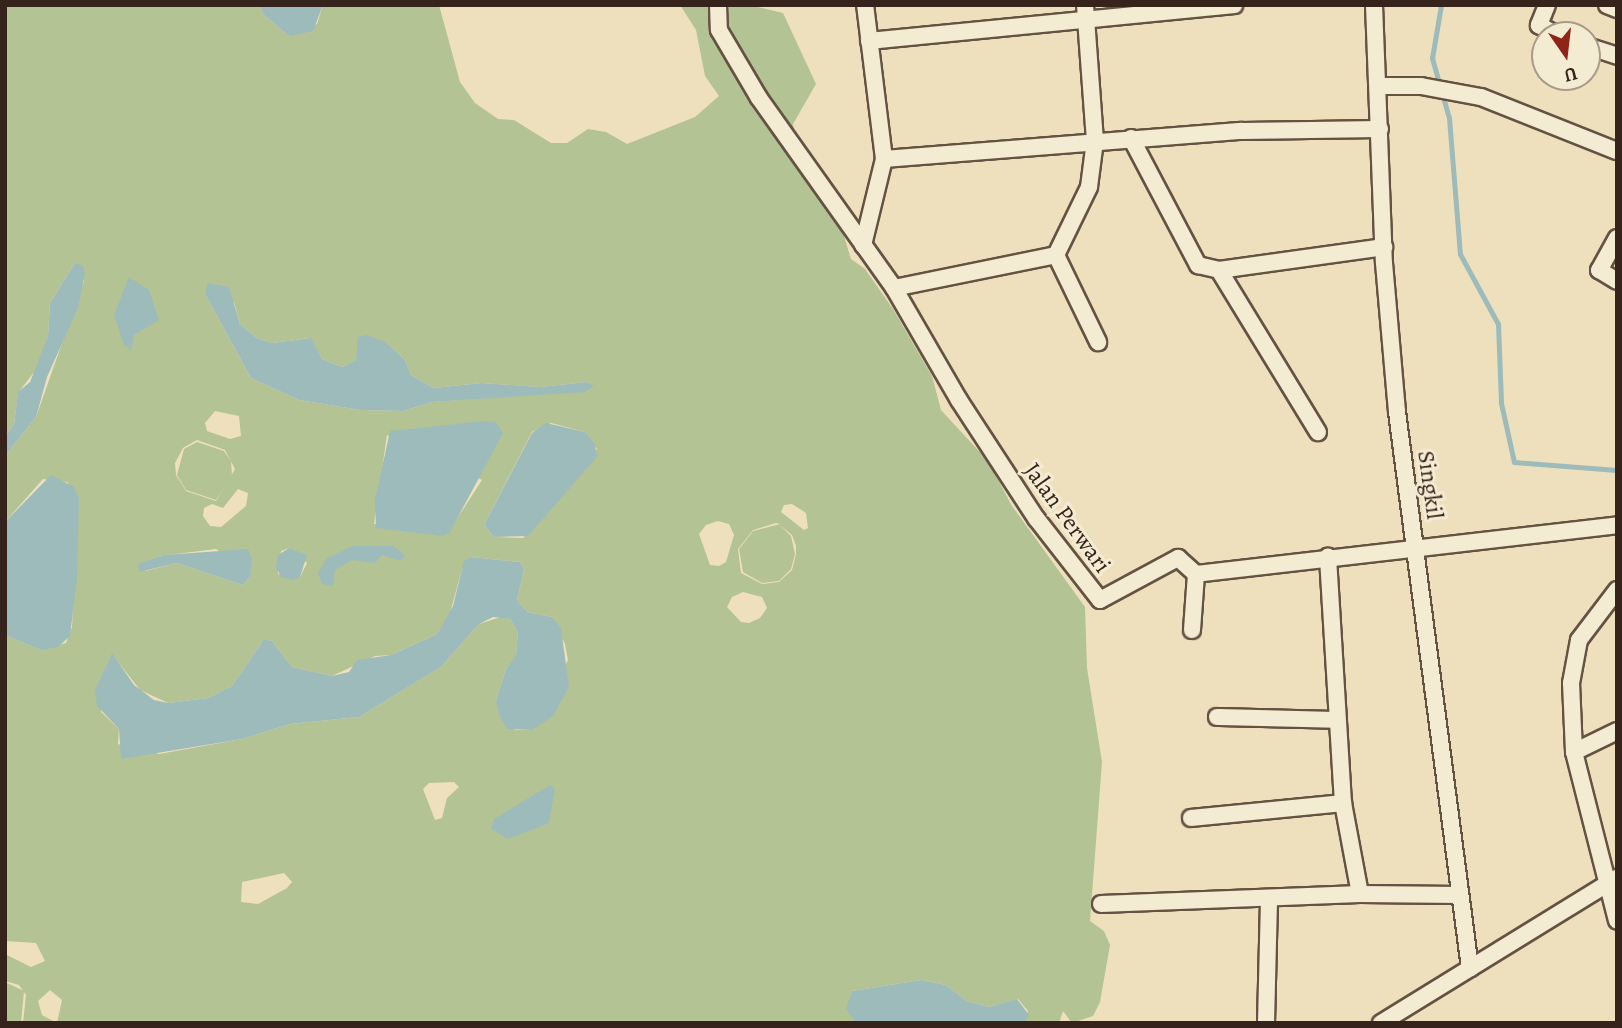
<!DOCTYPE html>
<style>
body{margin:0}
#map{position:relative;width:1622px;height:1028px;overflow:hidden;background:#eee0bc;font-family:Alegreya,serif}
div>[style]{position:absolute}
.green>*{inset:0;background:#b4c394}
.water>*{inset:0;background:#9dbbba}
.stream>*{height:5px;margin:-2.5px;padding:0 2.5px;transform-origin:2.5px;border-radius:2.5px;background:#9dbbba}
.roads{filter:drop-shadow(2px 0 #645243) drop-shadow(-2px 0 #645243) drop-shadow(0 2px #645243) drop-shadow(0 -2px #645243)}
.minor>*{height:16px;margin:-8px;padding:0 8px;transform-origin:8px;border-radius:8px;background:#f4ebd3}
span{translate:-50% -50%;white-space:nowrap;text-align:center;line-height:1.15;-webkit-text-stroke:6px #f4ebd3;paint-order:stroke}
.street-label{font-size:24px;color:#36231b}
.frame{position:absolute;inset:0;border:7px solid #36231b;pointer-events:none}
.north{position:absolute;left:1531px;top:21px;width:70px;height:70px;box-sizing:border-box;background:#f4ebd3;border:2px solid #a89b89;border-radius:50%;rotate:166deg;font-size:19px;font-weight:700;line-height:28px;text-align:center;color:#36231b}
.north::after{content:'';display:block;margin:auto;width:24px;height:32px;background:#8f2418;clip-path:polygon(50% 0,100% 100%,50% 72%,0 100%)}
</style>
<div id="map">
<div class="green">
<i style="clip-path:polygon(evenodd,5px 5px,259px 5px,264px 15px,289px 36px,317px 24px,323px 5px,439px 5px,460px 82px,475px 103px,498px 119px,514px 120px,551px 143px,567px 143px,588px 129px,606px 132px,627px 144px,695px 117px,719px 96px,705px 76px,696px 30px,680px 5px,749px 5px,783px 13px,816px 84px,793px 124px,803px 178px,822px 195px,840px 223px,851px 259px,865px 269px,893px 309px,932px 376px,941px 410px,988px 461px,1012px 506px,1085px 607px,1087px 668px,1102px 762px,1090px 921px,1104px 931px,1110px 945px,1100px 1002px,1093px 1016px,1072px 1023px,1063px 1011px,1059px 1023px,1024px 1023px,1028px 1011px,1018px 999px,989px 1007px,967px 1001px,946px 985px,921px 980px,852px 991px,847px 1009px,856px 1023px,57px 1023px,62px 1000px,50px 990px,38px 1001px,42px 1015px,57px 1023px,23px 1023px,26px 995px,19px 985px,5px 981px,5px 954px,31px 967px,45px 961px,36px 943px,5px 941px,5px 635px,41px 650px,66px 643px,72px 627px,79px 498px,67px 482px,43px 479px,5px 522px,5px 456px,36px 417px,84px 281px,75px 263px,50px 303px,48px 336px,38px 367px,18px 393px,14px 424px,5px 437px,5px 5px,205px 294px,234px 302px,240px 324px,257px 338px,272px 343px,310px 338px,322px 359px,342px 367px,356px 360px,359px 345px,387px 343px,405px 360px,411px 375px,434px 388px,481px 383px,540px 387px,587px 382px,593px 386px,581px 391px,432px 402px,403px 411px,360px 410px,299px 400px,251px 378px,205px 294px,5px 5px,215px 411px,239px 416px,241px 436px,230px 439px,207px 431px,205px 423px,215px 411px,5px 5px,551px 423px,585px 432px,597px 449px,523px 538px,494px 537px,484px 525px,532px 432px,551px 423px,5px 5px,387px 435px,482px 480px,453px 525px,374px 524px,387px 435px,5px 5px,197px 440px,225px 450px,235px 469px,216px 501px,186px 491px,176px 475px,175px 463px,183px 448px,197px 440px,5px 5px,238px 489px,248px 493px,246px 506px,221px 527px,210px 526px,203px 516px,204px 508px,212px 504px,223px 508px,238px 489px,5px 5px,792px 504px,806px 513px,808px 528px,804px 530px,781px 512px,784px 505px,792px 504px,5px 5px,718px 521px,729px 524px,734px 535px,726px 562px,719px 566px,710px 565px,699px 534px,706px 525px,718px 521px,5px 5px,776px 523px,780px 524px,753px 531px,739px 549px,743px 572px,762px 583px,779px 581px,791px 569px,795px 554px,791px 536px,780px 525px,792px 535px,796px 546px,796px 554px,792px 570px,779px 582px,762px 584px,741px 573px,738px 549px,753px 530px,776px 523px,5px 5px,289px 548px,307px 563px,300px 577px,278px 574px,281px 551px,289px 548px,5px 5px,216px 549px,249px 569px,250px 577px,243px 585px,177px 563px,145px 571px,160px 556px,216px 549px,5px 5px,471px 557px,520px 562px,524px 569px,517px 601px,528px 612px,552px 617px,565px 644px,568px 660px,532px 730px,515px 730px,496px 700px,506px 669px,516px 656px,518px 633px,510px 619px,501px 617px,479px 624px,441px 667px,359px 717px,290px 724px,242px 739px,159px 754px,118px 744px,119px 729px,101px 712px,102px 675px,112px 654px,140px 690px,168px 703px,208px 698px,232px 686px,264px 639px,272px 641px,292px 667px,332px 676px,375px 656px,391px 655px,437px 634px,450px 613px,462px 569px,471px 557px,5px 5px,743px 592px,762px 597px,767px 608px,760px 618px,749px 623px,741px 622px,727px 607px,732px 597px,743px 592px,5px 5px,454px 782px,459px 787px,447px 798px,442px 818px,435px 820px,423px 789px,429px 783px,454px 782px,5px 5px,284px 873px,292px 882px,287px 888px,258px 904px,241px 902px,242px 882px,284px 873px)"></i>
<i style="clip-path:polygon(197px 442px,224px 451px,231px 461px,232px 476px,216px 500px,186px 490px,177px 475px,184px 449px)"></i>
<i style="clip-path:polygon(5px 982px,24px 991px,21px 1023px,5px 1023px)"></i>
</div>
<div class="water">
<i style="clip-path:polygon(259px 5px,323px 5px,313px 31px,289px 36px,264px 15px)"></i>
<i style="clip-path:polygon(75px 263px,83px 266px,85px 273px,78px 308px,47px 377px,36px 417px,5px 456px,5px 437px,14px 424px,18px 392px,30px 382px,48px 336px,50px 303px)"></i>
<i style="clip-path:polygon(129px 277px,149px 290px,159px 320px,134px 335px,131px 350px,124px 345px,114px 315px)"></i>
<i style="clip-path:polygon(208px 283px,229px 287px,240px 324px,257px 338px,272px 343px,311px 338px,322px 359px,342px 367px,356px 360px,358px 337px,366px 335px,387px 343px,405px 360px,411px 375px,434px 388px,481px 383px,540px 387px,587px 382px,594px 386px,585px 392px,432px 402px,403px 411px,360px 410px,299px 400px,251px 378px,205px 294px)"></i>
<i style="clip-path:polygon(484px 421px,496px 422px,503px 433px,450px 532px,443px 536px,376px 528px,375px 500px,390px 431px)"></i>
<i style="clip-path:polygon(546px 423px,585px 432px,595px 444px,597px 457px,528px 536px,494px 537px,484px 525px,532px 433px)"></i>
<i style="clip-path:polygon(51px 475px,74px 487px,79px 498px,77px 578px,70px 636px,58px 647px,41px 650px,5px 635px,5px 522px)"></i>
<i style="clip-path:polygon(353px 546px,393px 546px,405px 555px,401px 561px,382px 555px,375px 563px,352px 560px,335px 570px,333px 586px,322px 584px,318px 573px,327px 558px)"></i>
<i style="clip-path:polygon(289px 548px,307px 555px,300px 577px,293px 580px,281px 577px,276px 567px,278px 555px)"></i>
<i style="clip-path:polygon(248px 549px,252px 559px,250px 577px,243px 585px,177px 563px,139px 572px,138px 564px,164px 555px)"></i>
<i style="clip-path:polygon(471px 557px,520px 562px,524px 569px,517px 601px,528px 612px,552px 617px,561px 628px,569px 687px,553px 716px,532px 730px,507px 729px,499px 715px,496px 700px,506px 669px,516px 655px,518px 633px,510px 619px,493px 617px,479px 624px,441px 667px,359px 717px,290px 724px,242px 739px,121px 759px,119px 729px,97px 706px,95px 690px,112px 653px,134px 685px,154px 700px,168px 703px,208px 698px,232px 686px,264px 639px,272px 641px,292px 667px,332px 676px,349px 672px,357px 660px,391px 655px,437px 634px,453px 606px,464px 561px)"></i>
<i style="clip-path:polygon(550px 785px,555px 789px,549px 823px,508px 839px,491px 829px,494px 819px)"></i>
<i style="clip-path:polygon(921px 980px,946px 985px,967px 1001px,989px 1007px,1017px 999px,1029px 1015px,1024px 1023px,856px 1023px,846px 1009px,852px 991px)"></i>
</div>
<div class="stream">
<i style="left:1441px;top:5px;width:54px;rotate:99.6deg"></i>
<i style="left:1432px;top:58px;width:62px;rotate:74.2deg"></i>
<i style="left:1449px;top:118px;width:136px;rotate:85.4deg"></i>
<i style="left:1460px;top:254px;width:80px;rotate:61.5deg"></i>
<i style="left:1498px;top:324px;width:79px;rotate:87.8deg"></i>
<i style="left:1501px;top:403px;width:60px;rotate:77.6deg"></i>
<i style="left:1514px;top:462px;width:103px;rotate:4.4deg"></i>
</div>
<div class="roads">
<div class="minor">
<i style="left:718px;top:5px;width:25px;rotate:88deg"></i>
<i style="left:719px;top:30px;width:79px;rotate:59.5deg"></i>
<i style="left:759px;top:98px;width:233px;rotate:54.6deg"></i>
<i style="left:894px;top:288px;width:129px;rotate:59.9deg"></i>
<i style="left:959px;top:400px;width:141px;rotate:56.9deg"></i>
<i style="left:1036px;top:518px;width:104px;rotate:52deg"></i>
<i style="left:1100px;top:600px;width:89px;rotate:-28.3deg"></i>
<i style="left:1178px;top:558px;width:24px;rotate:42deg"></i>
<i style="left:1196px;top:574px;width:424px;rotate:-6.6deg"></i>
<i style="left:1374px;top:5px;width:258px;rotate:87.8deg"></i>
<i style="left:1384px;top:263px;width:150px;rotate:85deg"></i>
<i style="left:1397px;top:412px;width:561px;rotate:82.52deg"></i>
<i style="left:1547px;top:5px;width:22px;rotate:112deg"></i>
<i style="left:1539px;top:25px;width:21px;rotate:29deg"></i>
<i style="left:1607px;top:5px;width:11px;rotate:22deg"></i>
<i style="left:869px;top:41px;width:367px;rotate:-5.6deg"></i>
<i style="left:1587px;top:46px;width:32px;rotate:18deg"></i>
<i style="left:1378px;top:86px;width:43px"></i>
<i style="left:1421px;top:86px;width:61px;rotate:10.4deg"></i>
<i style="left:1481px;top:97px;width:146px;rotate:21.7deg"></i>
<i style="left:1131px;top:138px;width:144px;rotate:62.2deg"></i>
<i style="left:1198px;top:265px;width:22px;rotate:13deg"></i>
<i style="left:1219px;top:270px;width:167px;rotate:-7.9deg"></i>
<i style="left:884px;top:159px;width:359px;rotate:-4.5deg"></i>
<i style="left:1242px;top:131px;width:138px;rotate:-0.8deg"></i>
<i style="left:1617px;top:238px;width:37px;rotate:119deg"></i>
<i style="left:1599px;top:270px;width:21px;rotate:31deg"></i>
<i style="left:863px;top:245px;width:89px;rotate:-76.3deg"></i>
<i style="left:884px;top:159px;width:155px;rotate:-97deg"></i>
<i style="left:1056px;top:255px;width:97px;rotate:64.2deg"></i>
<i style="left:1219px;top:270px;width:190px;rotate:58.6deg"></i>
<i style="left:894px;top:288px;width:165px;rotate:-11.5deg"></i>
<i style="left:1056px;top:255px;width:76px;rotate:-64.1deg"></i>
<i style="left:1089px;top:187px;width:46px;rotate:-82.6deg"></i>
<i style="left:1095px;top:141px;width:136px;rotate:-94.2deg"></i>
<i style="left:1617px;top:590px;width:63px;rotate:127.2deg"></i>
<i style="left:1579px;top:640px;width:44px;rotate:100.5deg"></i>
<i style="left:1571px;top:683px;width:69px;rotate:87.5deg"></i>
<i style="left:1574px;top:752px;width:174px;rotate:75.7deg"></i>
<i style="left:1192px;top:630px;width:56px;rotate:-85.9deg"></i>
<i style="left:1217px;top:717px;width:120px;rotate:1.4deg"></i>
<i style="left:1574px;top:752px;width:48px;rotate:-26deg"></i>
<i style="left:1191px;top:818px;width:153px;rotate:-5.6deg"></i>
<i style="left:1360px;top:894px;width:100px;rotate:0.6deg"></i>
<i style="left:1101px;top:904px;width:259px;rotate:-2.2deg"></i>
<i style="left:1360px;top:894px;width:93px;rotate:-100.6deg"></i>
<i style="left:1343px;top:803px;width:247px;rotate:-93.5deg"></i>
<i style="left:1266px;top:1023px;width:125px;rotate:-88.6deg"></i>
<i style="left:1381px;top:1023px;width:277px;rotate:-31.6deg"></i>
</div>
</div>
<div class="street-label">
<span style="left:1430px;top:485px;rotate:82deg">Singkil</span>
<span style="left:1067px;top:518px;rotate:54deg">Jalan Perwari</span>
</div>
<div class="frame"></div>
<div class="north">U</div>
</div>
